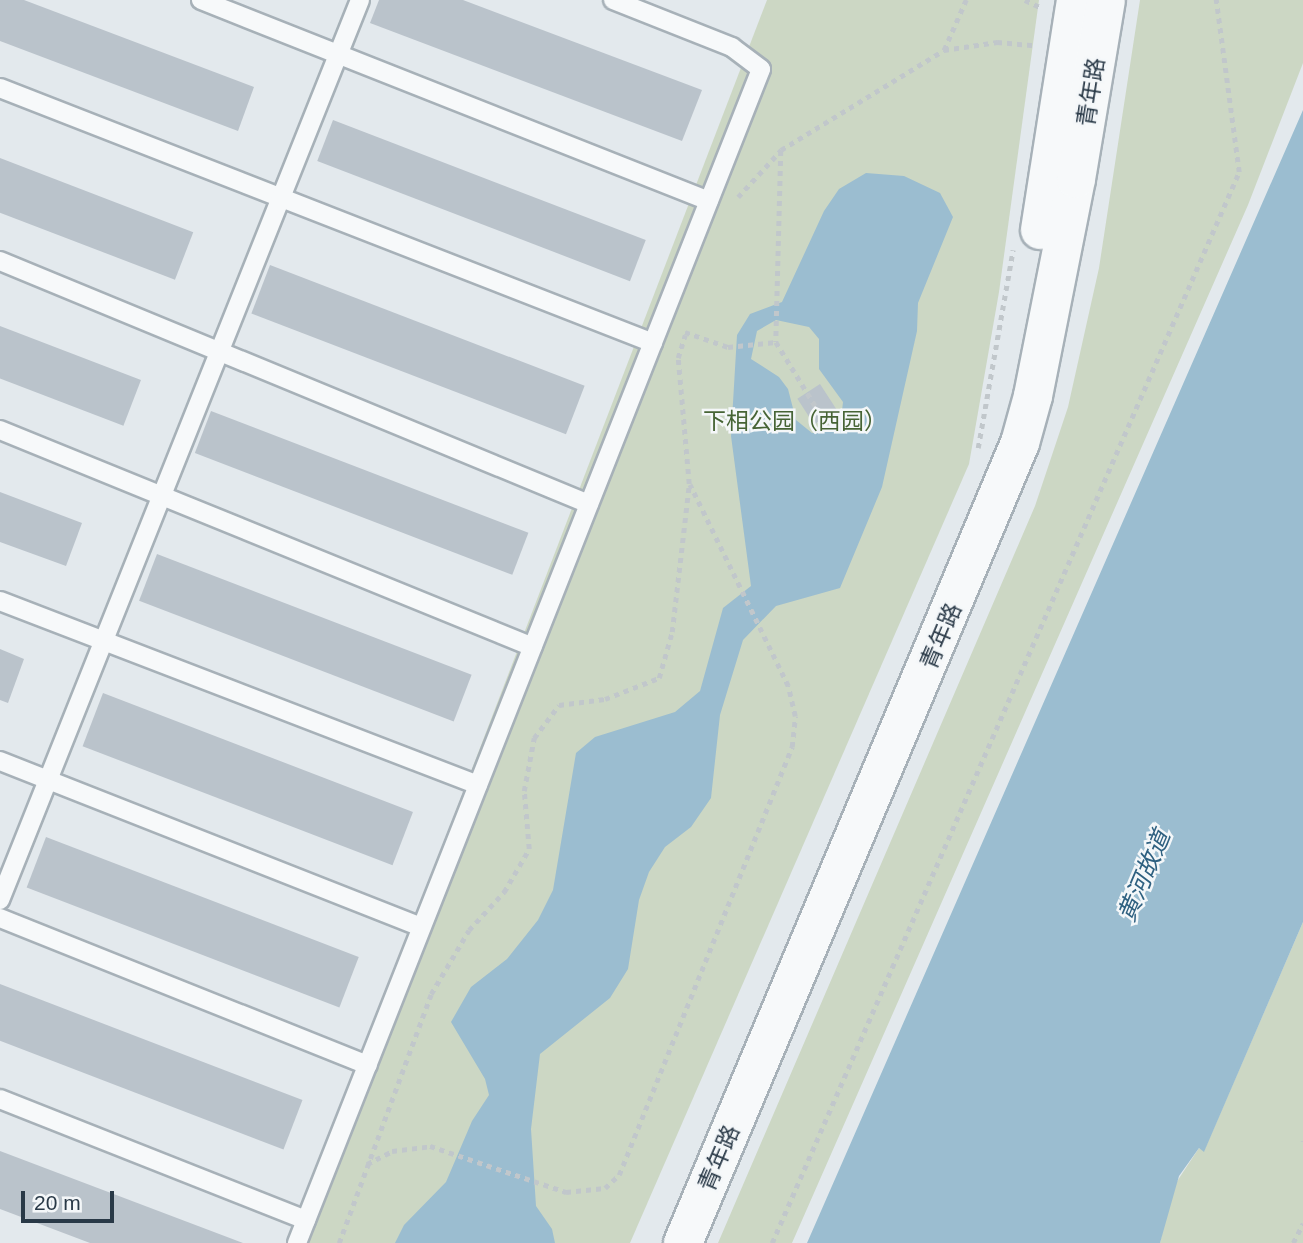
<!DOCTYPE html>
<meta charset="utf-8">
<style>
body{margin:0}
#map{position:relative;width:1303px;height:1243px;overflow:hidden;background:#e3e9ed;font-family:Arial,"Noto Sans SC",sans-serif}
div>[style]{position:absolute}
.green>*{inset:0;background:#ccd7c4}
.water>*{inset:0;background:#9bbdd0}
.building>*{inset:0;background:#bac3cb;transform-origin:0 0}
.path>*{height:4.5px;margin-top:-2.25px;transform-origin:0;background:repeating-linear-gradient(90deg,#c1c7cb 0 5px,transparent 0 10px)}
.roads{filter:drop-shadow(2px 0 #a7b1b8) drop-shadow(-2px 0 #a7b1b8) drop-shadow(0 2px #a7b1b8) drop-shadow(0 -2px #a7b1b8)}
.service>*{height:18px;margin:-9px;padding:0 9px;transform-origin:9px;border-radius:9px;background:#f7f9fa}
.tertiary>*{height:38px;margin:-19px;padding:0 19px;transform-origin:19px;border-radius:19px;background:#f7f9fa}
span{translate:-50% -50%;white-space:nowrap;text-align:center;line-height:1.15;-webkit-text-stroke:5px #f4f7f9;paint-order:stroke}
.street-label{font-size:23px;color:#293947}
.park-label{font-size:23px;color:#466435}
.water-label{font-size:24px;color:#2e6080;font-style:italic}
.scale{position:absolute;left:21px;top:1191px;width:93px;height:32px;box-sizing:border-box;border:4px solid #293947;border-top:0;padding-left:9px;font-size:21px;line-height:24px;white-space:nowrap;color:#293947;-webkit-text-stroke:5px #f4f7f9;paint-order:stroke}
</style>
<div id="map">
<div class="green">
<i style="clip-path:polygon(767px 0,1039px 0,999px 292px,969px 464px,630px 1243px,290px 1243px)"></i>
<i style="clip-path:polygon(1140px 0,1303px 0,1303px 63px,1248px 205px,792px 1243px,718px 1243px,1035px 506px,1068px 407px,1099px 268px)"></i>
<i style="clip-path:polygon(1303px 922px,1303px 1243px,1160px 1243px,1172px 1189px,1199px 1148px,1204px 1151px)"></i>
</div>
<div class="water">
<i style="clip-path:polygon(1303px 110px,1303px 922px,1204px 1152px,1199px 1148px,1179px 1176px,1160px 1243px,807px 1243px)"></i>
<i style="clip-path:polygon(evenodd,866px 173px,904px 176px,940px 193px,953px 217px,918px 303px,917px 331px,882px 487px,840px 588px,776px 606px,743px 640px,720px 715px,711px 798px,691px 827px,665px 847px,649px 872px,639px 900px,628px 969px,610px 998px,540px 1054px,531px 1129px,536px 1206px,552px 1229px,555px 1243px,395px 1243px,404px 1225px,446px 1182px,472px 1121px,489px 1095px,485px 1079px,451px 1022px,471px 987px,507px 959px,538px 920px,553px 890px,576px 753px,595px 737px,675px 712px,700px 691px,723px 608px,751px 586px,731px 436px,737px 335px,750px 314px,782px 302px,824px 211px,839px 189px,866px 173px,776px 320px,809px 327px,819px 339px,819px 369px,843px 402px,841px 420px,832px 431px,812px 433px,796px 420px,788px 389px,779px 377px,751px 359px,757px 331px,776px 320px)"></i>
</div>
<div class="building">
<i style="clip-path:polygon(0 0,24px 0,254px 87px,238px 131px,0 41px)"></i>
<i style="clip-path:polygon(379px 0,463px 0,702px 90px,682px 141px,370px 23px)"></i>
<i style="left:333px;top:120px;width:335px;height:44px;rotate:21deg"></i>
<i style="left:0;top:158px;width:207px;height:51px;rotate:21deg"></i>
<i style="left:270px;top:265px;width:337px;height:52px;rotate:21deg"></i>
<i style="left:0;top:326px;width:151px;height:49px;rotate:21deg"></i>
<i style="left:820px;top:384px;width:31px;height:27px;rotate:57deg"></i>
<i style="left:211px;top:411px;width:340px;height:45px;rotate:21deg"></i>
<i style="clip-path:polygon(0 492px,82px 523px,66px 566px,0 542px)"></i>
<i style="left:157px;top:554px;width:337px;height:50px;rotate:21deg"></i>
<i style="clip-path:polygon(0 649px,24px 659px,8px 703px,0 700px)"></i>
<i style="left:103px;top:693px;width:332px;height:57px;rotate:21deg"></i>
<i style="left:46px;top:837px;width:335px;height:54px;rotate:21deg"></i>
<i style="left:0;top:984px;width:324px;height:53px;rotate:21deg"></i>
<i style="clip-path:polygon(0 1151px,243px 1243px,90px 1243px,0 1209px)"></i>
</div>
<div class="path">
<i style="left:1025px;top:0;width:17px;rotate:25deg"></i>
<i style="left:944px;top:50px;width:55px;rotate:-66.3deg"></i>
<i style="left:781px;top:151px;width:191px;rotate:91.5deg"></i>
<i style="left:776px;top:342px;width:76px;rotate:58.4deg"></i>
<i style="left:738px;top:197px;width:64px;rotate:-47.5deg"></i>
<i style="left:781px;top:150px;width:191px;rotate:-31.5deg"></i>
<i style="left:944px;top:50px;width:54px;rotate:-8.6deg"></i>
<i style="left:997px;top:42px;width:37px;rotate:5deg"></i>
<i style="left:685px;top:332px;width:46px;rotate:19.2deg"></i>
<i style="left:728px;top:347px;width:48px;rotate:-5.9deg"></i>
<i style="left:978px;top:448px;width:201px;rotate:-80deg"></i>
<i style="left:1303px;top:1142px;width:1px;rotate:-90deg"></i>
<i style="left:367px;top:1164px;width:28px;rotate:-27deg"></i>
<i style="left:392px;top:1151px;width:38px;rotate:-7deg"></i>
<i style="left:430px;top:1146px;width:144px;rotate:18.7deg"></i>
<i style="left:566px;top:1192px;width:39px;rotate:-6deg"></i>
<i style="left:605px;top:1188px;width:19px;rotate:-43deg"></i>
<i style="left:619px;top:1175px;width:462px;rotate:-68deg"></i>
<i style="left:792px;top:747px;width:31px;rotate:-84deg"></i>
<i style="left:795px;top:716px;width:31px;rotate:-103deg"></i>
<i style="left:788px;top:686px;width:224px;rotate:-116deg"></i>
<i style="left:339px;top:1243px;width:265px;rotate:-69.7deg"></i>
<i style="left:431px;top:994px;width:74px;rotate:-59.3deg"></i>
<i style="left:469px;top:930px;width:52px;rotate:-47.4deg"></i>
<i style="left:504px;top:892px;width:50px;rotate:-59.8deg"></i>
<i style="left:529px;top:849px;width:58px;rotate:-94.9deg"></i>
<i style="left:524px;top:791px;width:54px;rotate:-79.3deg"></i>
<i style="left:534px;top:738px;width:41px;rotate:-52.9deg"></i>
<i style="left:559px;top:705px;width:46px;rotate:-7.4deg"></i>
<i style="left:605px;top:699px;width:58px;rotate:-21.3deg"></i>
<i style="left:659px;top:678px;width:48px;rotate:-74.2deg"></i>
<i style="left:672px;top:632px;width:149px;rotate:-83.4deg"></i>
<i style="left:689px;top:484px;width:126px;rotate:-95deg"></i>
<i style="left:678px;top:358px;width:24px;rotate:-73deg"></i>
<i style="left:772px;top:1243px;width:1168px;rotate:-66.44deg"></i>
<i style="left:1239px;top:172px;width:174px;rotate:-97.6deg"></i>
<i style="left:1293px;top:1243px;width:22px;rotate:-63deg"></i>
</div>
<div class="roads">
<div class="service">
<i style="left:201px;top:0;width:546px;rotate:21.59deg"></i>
<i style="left:0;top:88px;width:701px;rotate:21.33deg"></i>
<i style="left:0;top:261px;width:637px;rotate:22.42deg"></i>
<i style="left:0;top:430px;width:575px;rotate:22.15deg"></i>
<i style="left:0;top:601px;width:512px;rotate:21.05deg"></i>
<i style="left:0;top:761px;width:453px;rotate:21.5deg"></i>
<i style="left:0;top:900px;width:969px;rotate:-68.2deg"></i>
<i style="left:0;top:918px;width:396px;rotate:21.8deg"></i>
<i style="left:0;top:1099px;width:329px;rotate:21.6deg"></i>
<i style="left:297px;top:1243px;width:1262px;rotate:-68.43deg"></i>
<i style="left:761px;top:69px;width:36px;rotate:-143deg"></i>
<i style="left:732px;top:47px;width:128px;rotate:-158.4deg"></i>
</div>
<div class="tertiary">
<i style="left:1040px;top:230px;width:233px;rotate:-81.1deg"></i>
<i style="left:683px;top:1243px;width:868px;rotate:-67.16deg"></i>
<i style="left:1020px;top:443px;width:49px;rotate:-74.5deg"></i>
<i style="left:1033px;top:396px;width:221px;rotate:-78.8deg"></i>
<i style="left:1076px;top:179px;width:181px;rotate:-80.5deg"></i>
</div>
</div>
<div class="street-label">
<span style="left:1091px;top:92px;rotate:-81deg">青年路</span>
<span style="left:941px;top:636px;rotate:-67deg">青年路</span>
<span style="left:719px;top:1158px;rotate:-67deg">青年路</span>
</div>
<div class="park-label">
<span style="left:795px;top:421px">下相公园（西园）</span>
</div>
<div class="water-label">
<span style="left:1144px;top:876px;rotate:-67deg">黄河故道</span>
</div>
<div class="scale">20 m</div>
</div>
